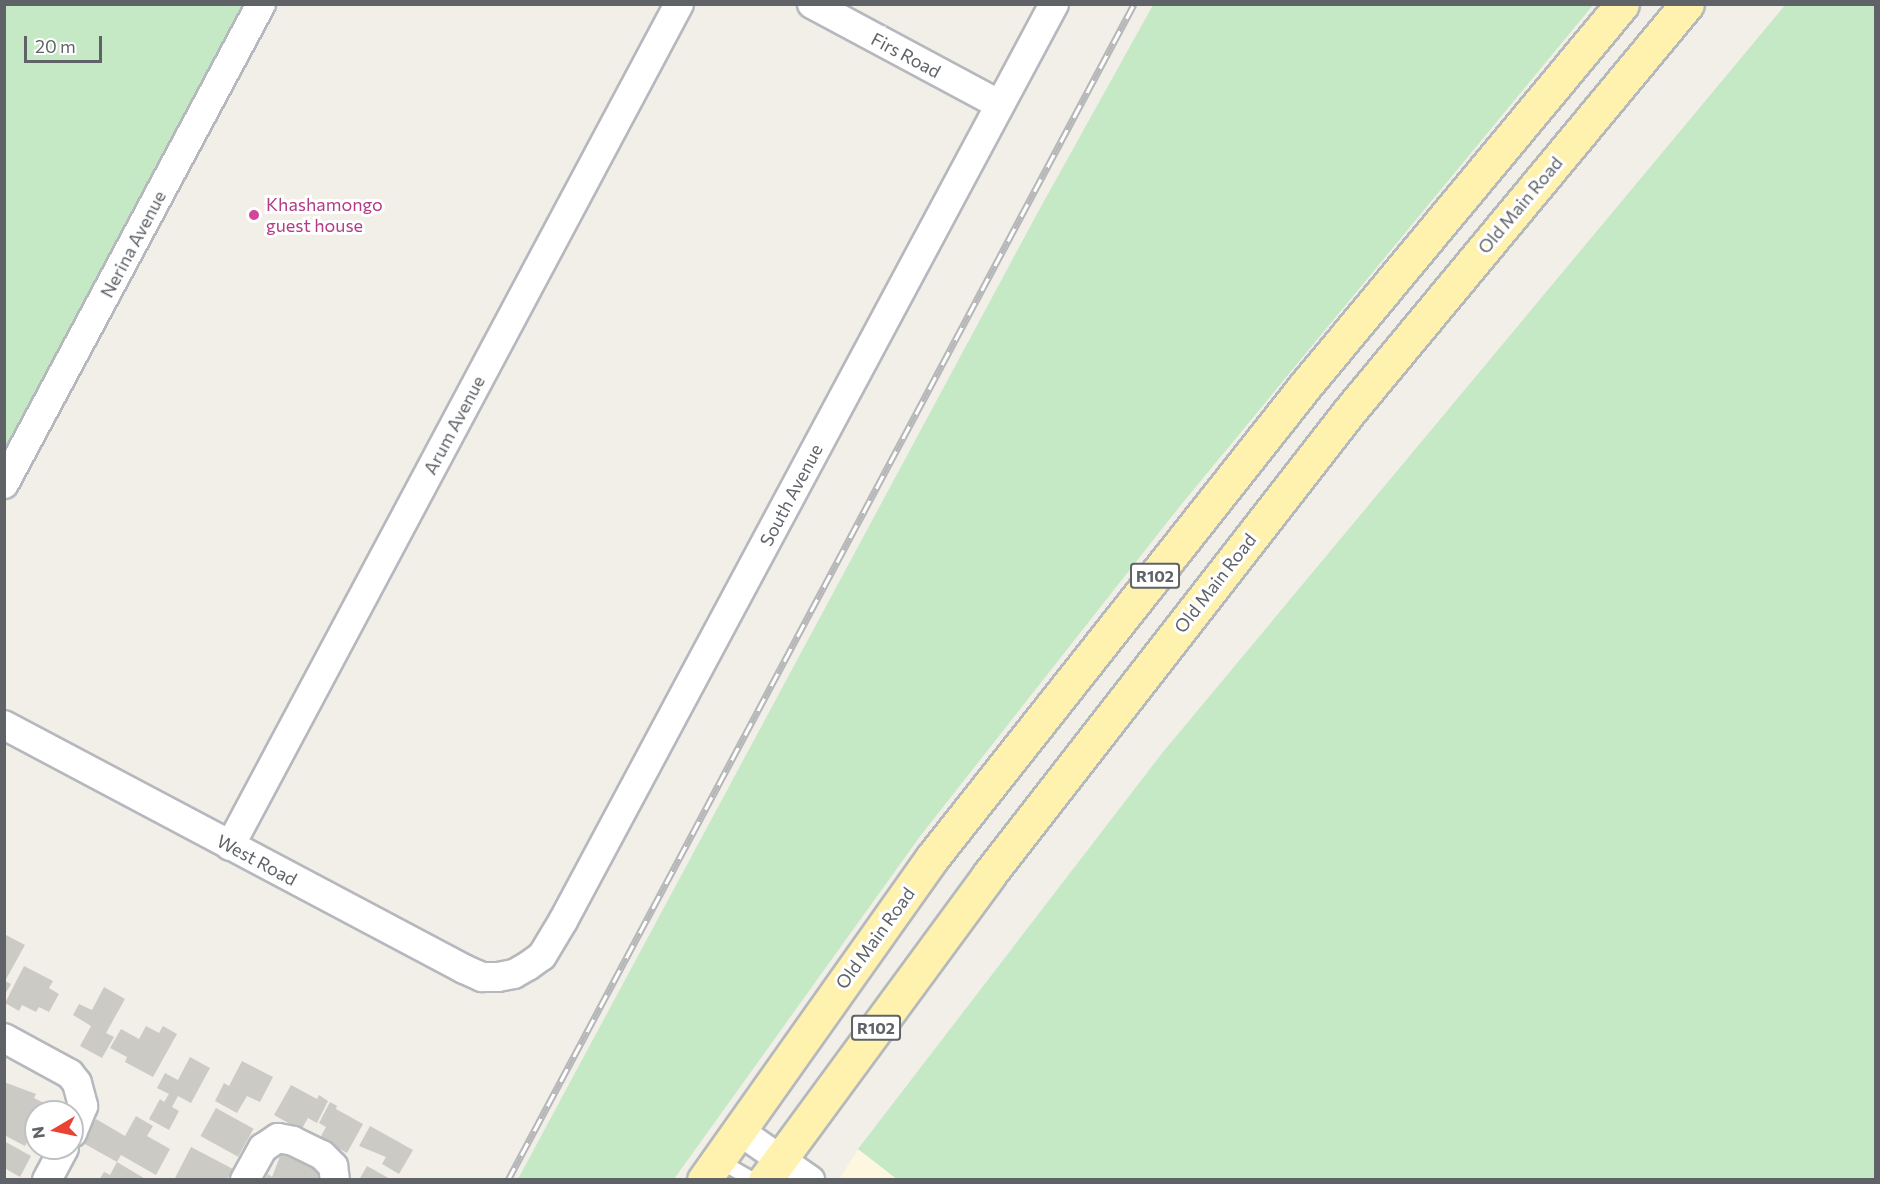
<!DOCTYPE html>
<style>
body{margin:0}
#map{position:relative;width:1880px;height:1184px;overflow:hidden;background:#f1efe8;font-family:Commissioner,sans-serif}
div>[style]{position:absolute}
.commercial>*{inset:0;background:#fef7e0}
.green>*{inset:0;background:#c5e8c5}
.building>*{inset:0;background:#cccac5;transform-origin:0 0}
.roads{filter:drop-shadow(2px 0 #b5b8bc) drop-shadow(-2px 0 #b5b8bc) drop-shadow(0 2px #b5b8bc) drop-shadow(0 -2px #b5b8bc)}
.service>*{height:14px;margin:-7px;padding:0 7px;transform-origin:7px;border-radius:7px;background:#fff}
.minor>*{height:28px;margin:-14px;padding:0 14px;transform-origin:14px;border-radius:14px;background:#fff}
.primary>*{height:33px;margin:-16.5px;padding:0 16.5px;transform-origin:16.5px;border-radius:16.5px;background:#fff2af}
.rail>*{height:7px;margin-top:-3.5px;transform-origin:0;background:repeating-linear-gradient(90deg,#fff 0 14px,#b6b7b8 0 28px);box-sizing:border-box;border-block:2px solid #b6b7b8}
.dots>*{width:16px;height:16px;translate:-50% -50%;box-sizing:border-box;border:3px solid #fff;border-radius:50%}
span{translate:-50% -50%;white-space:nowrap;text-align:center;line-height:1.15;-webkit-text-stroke:6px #fff;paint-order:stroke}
.shield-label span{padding:2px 4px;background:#fff;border:2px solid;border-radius:4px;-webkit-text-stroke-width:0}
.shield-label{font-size:16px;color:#5f6368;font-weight:700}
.street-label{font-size:18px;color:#5f6368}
.hotel-label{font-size:18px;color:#b23c85}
.left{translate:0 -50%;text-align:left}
.frame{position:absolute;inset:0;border:6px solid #5f6368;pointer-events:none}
.north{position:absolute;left:24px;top:1100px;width:60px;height:60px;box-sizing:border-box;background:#fff;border:2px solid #bfc1c3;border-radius:50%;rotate:261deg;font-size:16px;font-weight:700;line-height:24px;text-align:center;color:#5f6368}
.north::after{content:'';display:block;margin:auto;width:21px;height:27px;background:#ea4335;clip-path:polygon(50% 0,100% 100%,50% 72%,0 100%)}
.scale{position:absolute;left:24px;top:36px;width:78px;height:27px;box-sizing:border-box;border:3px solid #5f6368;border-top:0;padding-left:8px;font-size:18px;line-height:21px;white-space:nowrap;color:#5f6368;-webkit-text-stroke:4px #fff;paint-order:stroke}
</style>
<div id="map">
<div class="commercial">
<i style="clip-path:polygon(858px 1149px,898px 1179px,839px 1180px)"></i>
</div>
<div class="green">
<i style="clip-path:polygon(1786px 4px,1875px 5px,1875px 1179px,898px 1180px,858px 1149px,1163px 752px)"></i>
<i style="clip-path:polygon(5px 5px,246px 5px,5px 458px)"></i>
<i style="clip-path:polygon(1153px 5px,1593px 5px,1180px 506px,921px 835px,674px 1179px,518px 1179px,1038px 212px)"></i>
</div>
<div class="building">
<i style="clip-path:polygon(4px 934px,25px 945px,5px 981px,11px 984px,4px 996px)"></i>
<i style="clip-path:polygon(24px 966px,53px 981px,49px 988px,59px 994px,49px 1012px,39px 1007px,36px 1012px,22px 1005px,19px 1011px,5px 1003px)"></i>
<i style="clip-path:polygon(104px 987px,125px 999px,106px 1033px,114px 1037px,102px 1058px,80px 1046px,91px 1026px,73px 1015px,79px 1004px,92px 1010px)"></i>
<i style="clip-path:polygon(146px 1026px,159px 1033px,163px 1026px,177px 1034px,153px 1077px,125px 1062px,127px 1057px,110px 1048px,121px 1029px,139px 1039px)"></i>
<i style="clip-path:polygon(190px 1057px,210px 1068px,191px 1103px,178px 1096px,172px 1107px,179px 1111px,169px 1130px,149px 1119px,160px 1099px,164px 1102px,169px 1094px,157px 1088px,165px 1073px,178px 1080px)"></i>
<i style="clip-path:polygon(242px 1061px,273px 1077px,260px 1102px,247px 1096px,237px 1113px,215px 1101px,224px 1083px,229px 1086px)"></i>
<i style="clip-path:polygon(4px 1082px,36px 1094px,34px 1098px,44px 1103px,40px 1112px,34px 1113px,25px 1131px,31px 1134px,25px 1146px,4px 1135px)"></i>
<i style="clip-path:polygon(291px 1085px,317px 1099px,319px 1095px,328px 1101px,317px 1123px,308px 1118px,301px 1130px,274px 1115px)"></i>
<i style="clip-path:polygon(330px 1102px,337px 1106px,336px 1109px,363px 1124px,347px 1153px,320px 1138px,326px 1127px,319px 1123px)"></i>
<i style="left:216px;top:1108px;width:43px;height:32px;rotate:29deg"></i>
<i style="clip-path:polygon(136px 1116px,153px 1126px,147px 1136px,170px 1149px,156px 1175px,121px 1155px,117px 1162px,147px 1180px,99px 1180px,104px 1172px,110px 1175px,117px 1162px,83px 1143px,96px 1119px,125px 1136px)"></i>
<i style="clip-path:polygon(370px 1126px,413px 1150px,399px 1174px,382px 1164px,386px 1157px,359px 1146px)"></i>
<i style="clip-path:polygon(4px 1141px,31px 1156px,20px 1177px,6px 1169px,4px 1173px)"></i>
<i style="clip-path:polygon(191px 1147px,233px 1169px,227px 1180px,174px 1180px)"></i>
<i style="clip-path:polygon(282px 1151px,322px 1172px,317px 1180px,265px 1180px,268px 1174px,272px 1177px)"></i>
<i style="clip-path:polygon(367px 1166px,392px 1180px,359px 1180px)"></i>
</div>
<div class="roads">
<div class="service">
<i style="left:718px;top:1160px;width:40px;rotate:29.7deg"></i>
</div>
<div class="minor">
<i style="left:812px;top:4px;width:213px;rotate:28.2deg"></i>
<i style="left:4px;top:484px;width:544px;rotate:-61.83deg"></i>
<i style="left:4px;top:725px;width:521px;rotate:27.94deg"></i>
<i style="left:464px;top:969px;width:20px;rotate:24deg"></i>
<i style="left:482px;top:977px;width:16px"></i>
<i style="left:498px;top:977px;width:16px;rotate:-11deg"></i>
<i style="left:514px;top:974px;width:16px;rotate:-30deg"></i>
<i style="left:528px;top:966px;width:17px;rotate:-36deg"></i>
<i style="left:542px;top:956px;width:41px;rotate:-59deg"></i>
<i style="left:563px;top:921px;width:1040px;rotate:-61.83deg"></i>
<i style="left:230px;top:846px;width:954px;rotate:-61.93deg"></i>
<i style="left:4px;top:1038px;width:75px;rotate:28.6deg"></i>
<i style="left:70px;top:1074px;width:11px;rotate:52deg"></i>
<i style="left:77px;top:1083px;width:24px;rotate:75deg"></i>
<i style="left:83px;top:1106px;width:29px;rotate:112deg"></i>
<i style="left:738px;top:1130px;width:88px;rotate:34.8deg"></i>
<i style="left:47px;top:1180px;width:36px;rotate:-62deg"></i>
<i style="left:245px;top:1180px;width:37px;rotate:-61deg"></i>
<i style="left:263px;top:1148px;width:18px;rotate:-34deg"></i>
<i style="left:278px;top:1138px;width:15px;rotate:11deg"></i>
<i style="left:293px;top:1141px;width:32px;rotate:26deg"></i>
<i style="left:322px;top:1155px;width:16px;rotate:45deg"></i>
<i style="left:333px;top:1166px;width:14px;rotate:82deg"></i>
</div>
<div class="primary">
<i style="left:704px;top:1180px;width:395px;rotate:-54.7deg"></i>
<i style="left:932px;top:858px;width:602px;rotate:-51.68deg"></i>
<i style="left:1305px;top:386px;width:496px;rotate:-50.3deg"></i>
<i style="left:765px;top:1180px;width:377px;rotate:-53.7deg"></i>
<i style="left:988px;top:876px;width:586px;rotate:-52.13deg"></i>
<i style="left:1348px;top:413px;width:531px;rotate:-50.35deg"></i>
</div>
</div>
<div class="rail">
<i style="left:508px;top:1180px;width:1332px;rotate:-61.97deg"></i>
</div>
<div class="dots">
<i style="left:254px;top:215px;background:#d1479c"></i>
</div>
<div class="shield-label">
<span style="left:1155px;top:576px">R102</span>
<span style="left:876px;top:1028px">R102</span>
</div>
<div class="street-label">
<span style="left:906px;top:55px;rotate:28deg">Firs Road</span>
<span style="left:1520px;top:205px;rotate:-50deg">Old Main Road</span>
<span style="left:133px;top:244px;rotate:-62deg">Nerina Avenue</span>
<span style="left:454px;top:425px;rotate:-62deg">Arum Avenue</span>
<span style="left:791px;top:495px;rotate:-62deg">South Avenue</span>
<span style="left:1215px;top:583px;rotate:-52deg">Old Main Road</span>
<span style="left:257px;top:860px;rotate:28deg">West Road</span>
<span style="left:875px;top:938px;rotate:-54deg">Old Main Road</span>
</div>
<div class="hotel-label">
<span class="left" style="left:266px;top:215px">Khashamongo<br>guest house</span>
</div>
<div class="frame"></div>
<div class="north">N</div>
<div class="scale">20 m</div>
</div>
